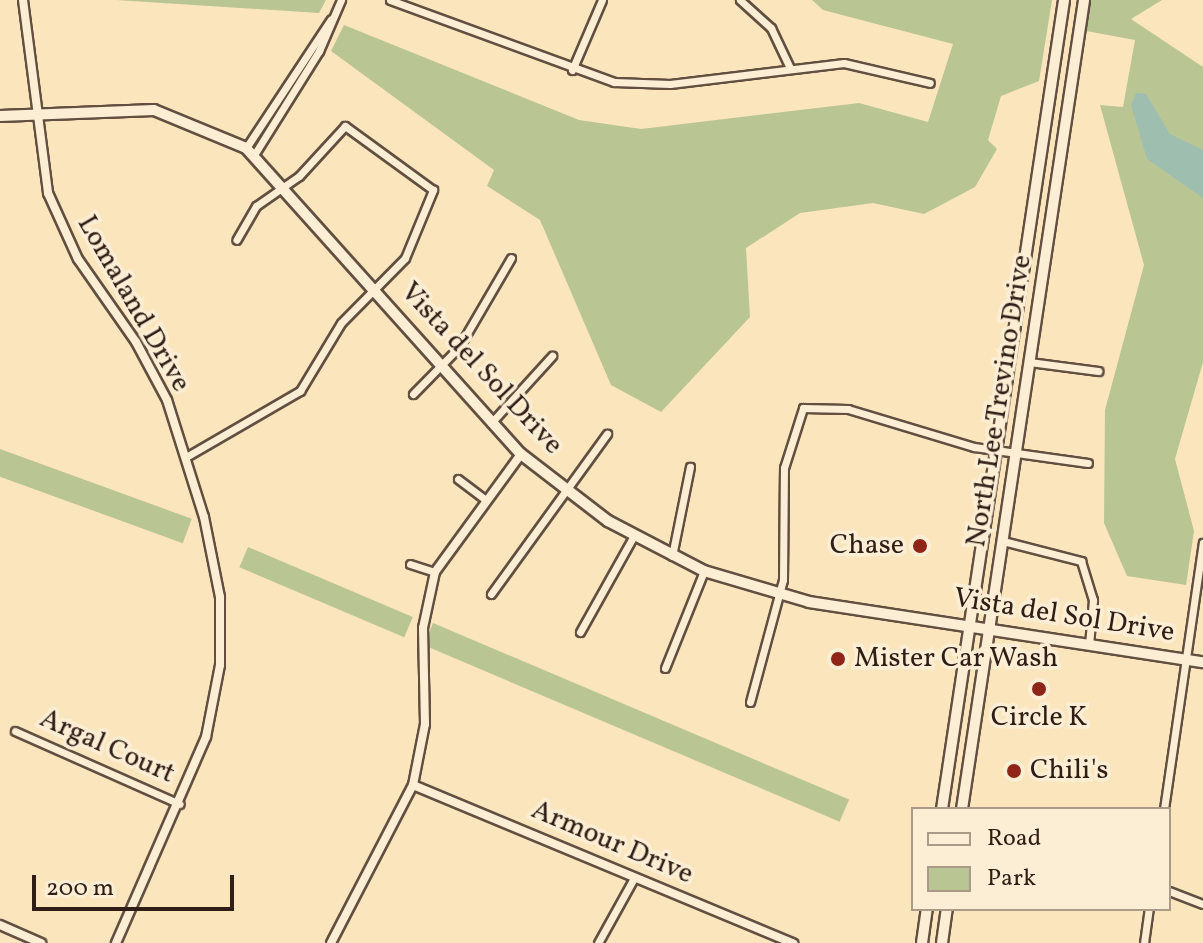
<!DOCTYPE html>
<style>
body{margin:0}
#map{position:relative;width:1203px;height:943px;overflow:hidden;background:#fae5bd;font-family:Vollkorn,serif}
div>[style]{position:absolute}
.green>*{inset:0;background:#bac594;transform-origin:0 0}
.water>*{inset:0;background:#9ebfb0}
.roads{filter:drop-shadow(2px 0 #624f40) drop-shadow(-2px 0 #624f40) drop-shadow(0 2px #624f40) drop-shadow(0 -2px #624f40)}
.minor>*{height:7px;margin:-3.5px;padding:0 3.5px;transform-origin:3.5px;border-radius:3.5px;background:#fceed4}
.tertiary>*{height:8px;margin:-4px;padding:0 4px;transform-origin:4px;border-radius:4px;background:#fceed4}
.secondary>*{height:10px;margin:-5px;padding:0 5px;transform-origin:5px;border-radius:5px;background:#fceed4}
.dots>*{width:22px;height:22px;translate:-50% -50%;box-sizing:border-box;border:4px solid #fceed4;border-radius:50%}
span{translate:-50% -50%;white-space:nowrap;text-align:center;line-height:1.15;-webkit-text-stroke:7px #fceed4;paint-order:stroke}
.street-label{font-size:28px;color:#2f1d16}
.poi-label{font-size:28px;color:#2f1d16}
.right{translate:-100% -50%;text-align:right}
.left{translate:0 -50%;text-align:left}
.legend{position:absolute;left:911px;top:807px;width:260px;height:104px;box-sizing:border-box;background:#fceed4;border:2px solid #aa9a88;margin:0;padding:10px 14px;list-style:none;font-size:24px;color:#2f1d16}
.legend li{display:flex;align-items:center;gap:16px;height:40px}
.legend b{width:40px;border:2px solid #aa9a88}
.scale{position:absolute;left:32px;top:875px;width:202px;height:36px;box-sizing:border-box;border:4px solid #2f1d16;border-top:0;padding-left:10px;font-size:24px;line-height:28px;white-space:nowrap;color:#2f1d16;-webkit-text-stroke:6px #fceed4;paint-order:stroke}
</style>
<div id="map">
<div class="green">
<i style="clip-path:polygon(116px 0,326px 0,319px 13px)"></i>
<i style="clip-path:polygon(812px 0,1052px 0,1039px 81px,1001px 96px,988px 140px,997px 149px,975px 187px,924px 214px,873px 203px,800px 213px,746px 248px,750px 317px,661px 412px,611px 385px,540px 220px,487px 186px,494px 170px,331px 51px,344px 25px,579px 120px,641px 129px,859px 103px,928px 122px,953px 44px,823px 10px)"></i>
<i style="clip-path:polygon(1091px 0,1162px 0,1131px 19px,1203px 67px,1203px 362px,1175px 459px,1194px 531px,1186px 585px,1127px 576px,1104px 523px,1105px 410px,1144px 265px,1100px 105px,1123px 107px,1135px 40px,1086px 31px)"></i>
<i style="left:0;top:449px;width:204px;height:26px;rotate:20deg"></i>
<i style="left:248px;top:547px;width:179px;height:22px;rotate:23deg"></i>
<i style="left:433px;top:623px;width:452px;height:24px;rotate:23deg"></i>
</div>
<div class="water">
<i style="clip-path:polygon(1146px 94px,1170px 134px,1203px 150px,1203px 198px,1147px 159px,1131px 105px,1136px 93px)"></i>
</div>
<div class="roads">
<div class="minor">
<i style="left:390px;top:0;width:239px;rotate:20.1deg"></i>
<i style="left:614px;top:82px;width:56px;rotate:2deg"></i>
<i style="left:670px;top:84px;width:175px;rotate:-6.9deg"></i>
<i style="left:844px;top:63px;width:88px;rotate:13.1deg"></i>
<i style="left:740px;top:0;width:42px;rotate:42.1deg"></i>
<i style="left:771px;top:28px;width:44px;rotate:64.6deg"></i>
<i style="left:572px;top:70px;width:76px;rotate:-66.8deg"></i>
<i style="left:246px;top:148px;width:154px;rotate:-56.6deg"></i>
<i style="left:254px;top:155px;width:123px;rotate:-58deg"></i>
<i style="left:319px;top:51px;width:56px;rotate:-66.7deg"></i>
<i style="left:1029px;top:362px;width:70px;rotate:7.4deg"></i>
<i style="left:413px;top:394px;width:66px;rotate:-45.6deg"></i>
<i style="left:459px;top:347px;width:103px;rotate:-59.7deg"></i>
<i style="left:491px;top:423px;width:91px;rotate:-47.7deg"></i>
<i style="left:186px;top:457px;width:132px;rotate:-30.1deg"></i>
<i style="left:300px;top:391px;width:79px;rotate:-58.9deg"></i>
<i style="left:341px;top:323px;width:91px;rotate:-45.4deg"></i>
<i style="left:405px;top:258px;width:74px;rotate:-67.6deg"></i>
<i style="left:433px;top:190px;width:109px;rotate:-144deg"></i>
<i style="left:345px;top:126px;width:68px;rotate:132.6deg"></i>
<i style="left:299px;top:176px;width:52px;rotate:145.1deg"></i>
<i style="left:256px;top:206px;width:39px;rotate:120deg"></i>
<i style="left:458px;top:479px;width:34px;rotate:37deg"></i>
<i style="left:1003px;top:541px;width:81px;rotate:14.4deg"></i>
<i style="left:1081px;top:561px;width:41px;rotate:72.9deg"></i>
<i style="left:1093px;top:600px;width:45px;rotate:95.1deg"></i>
<i style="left:672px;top:556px;width:91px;rotate:-78.6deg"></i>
<i style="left:410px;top:564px;width:26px;rotate:18deg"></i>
<i style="left:491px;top:594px;width:198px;rotate:-54.1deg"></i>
<i style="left:580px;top:632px;width:109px;rotate:-60.8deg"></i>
<i style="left:665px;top:668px;width:105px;rotate:-68.1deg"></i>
<i style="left:750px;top:702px;width:126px;rotate:-74.9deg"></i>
<i style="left:783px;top:580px;width:112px;rotate:-89.5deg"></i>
<i style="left:784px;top:468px;width:63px;rotate:-72.4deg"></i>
<i style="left:803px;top:408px;width:45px;rotate:1.3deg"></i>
<i style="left:848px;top:409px;width:132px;rotate:16.8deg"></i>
<i style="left:974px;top:447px;width:115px;rotate:8deg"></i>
<i style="left:15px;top:731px;width:180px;rotate:23.9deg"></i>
<i style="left:1164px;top:809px;width:269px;rotate:-81.7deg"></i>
<i style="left:1169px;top:891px;width:36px;rotate:21deg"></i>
<i style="left:598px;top:943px;width:74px;rotate:-61deg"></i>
<i style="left:1144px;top:943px;width:34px;rotate:-82deg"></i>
</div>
<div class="tertiary">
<i style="left:23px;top:0;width:195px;rotate:82.6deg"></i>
<i style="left:48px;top:193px;width:72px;rotate:65.6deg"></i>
<i style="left:78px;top:259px;width:101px;rotate:55.1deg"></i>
<i style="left:136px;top:342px;width:66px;rotate:61.9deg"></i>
<i style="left:167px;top:400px;width:123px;rotate:72.5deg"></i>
<i style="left:204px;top:517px;width:82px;rotate:78.7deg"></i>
<i style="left:220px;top:597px;width:68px;rotate:90deg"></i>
<i style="left:220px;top:665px;width:73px;rotate:101deg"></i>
<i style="left:206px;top:737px;width:225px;rotate:113.6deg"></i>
<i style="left:413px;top:785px;width:412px;rotate:22.6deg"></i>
<i style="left:0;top:925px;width:45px;rotate:23.7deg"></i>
<i style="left:331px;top:943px;width:178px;rotate:-62.6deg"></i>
<i style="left:413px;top:785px;width:62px;rotate:-78.9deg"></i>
<i style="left:425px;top:724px;width:96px;rotate:-91.2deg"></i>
<i style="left:423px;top:628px;width:57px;rotate:-77.9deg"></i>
<i style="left:435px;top:572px;width:146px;rotate:-53.9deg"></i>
</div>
<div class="secondary">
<i style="left:0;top:116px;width:154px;rotate:-2.2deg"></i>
<i style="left:154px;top:110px;width:100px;rotate:22.4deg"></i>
<i style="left:246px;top:148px;width:411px;rotate:48.1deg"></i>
<i style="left:521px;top:454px;width:110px;rotate:37.6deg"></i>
<i style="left:608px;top:521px;width:108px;rotate:27.5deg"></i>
<i style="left:704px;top:571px;width:109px;rotate:16.4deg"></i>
<i style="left:809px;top:602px;width:399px;rotate:8.7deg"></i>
<i style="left:942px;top:809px;width:818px;rotate:-81.42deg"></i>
<i style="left:962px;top:809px;width:818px;rotate:-81.42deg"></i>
<i style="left:922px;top:943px;width:34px;rotate:-82deg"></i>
<i style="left:942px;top:943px;width:34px;rotate:-82deg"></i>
</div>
</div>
<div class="dots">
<i style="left:920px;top:546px;background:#8f2418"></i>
<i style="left:838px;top:659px;background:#8f2418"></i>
<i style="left:1039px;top:689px;background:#8f2418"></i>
<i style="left:1014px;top:771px;background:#8f2418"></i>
</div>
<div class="street-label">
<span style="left:133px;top:304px;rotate:60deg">Lomaland Drive</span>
<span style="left:481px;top:369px;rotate:47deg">Vista del Sol Drive</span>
<span style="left:1000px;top:401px;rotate:-81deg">North Lee Trevino Drive</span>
<span style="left:1064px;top:616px;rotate:9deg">Vista del Sol Drive</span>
<span style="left:107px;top:747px;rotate:24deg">Argal Court</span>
<span style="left:612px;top:843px;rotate:23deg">Armour Drive</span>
</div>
<div class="poi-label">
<span class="right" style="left:904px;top:546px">Chase</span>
<span class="left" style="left:854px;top:659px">Mister Car Wash</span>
<span style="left:1039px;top:718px">Circle K</span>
<span class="left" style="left:1030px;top:771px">Chili's</span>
</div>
<ul class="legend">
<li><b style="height:10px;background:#fceed4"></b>Road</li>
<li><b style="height:22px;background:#bac594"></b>Park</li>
</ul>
<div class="scale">200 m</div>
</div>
